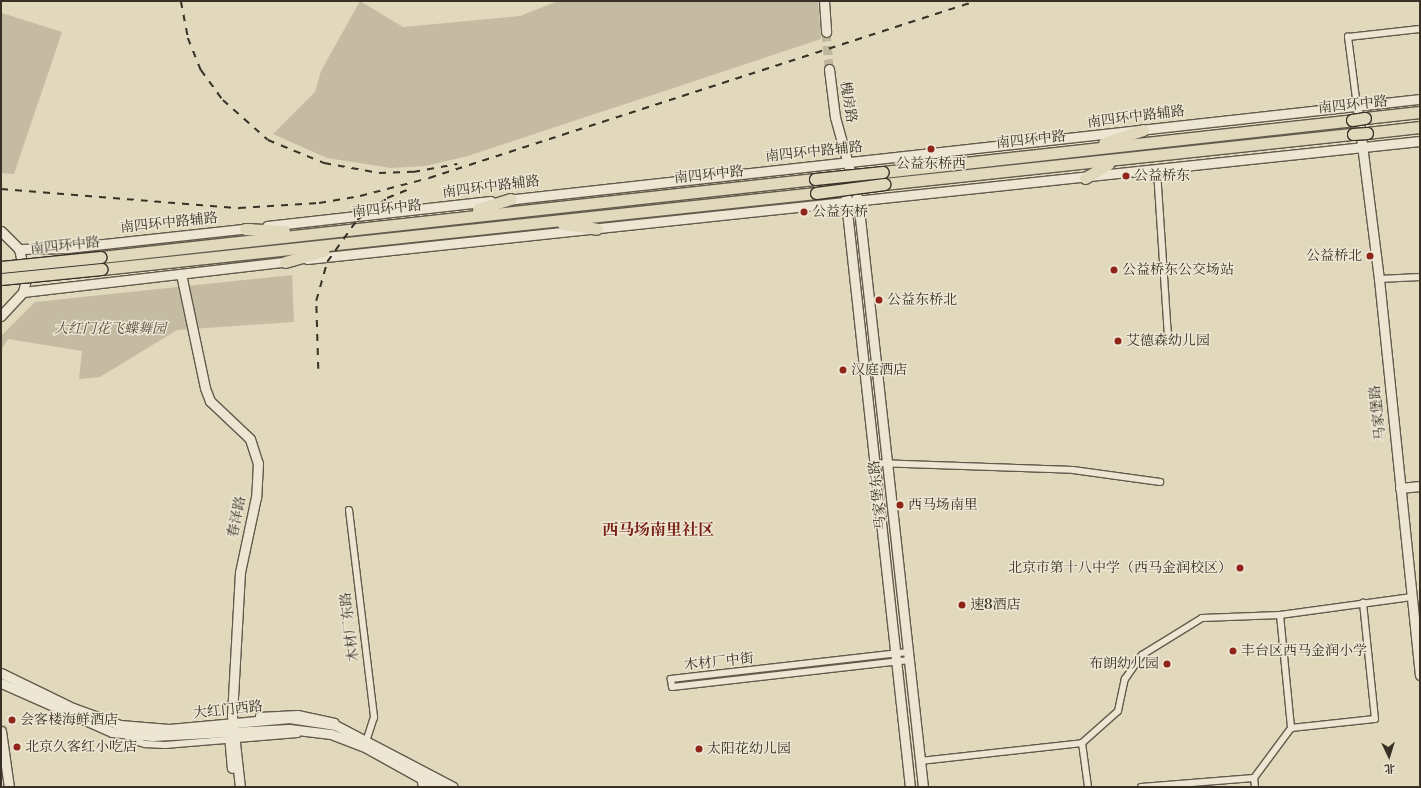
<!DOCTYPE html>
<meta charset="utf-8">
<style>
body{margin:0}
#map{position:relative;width:1421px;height:788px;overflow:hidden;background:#e2d8bc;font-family:"Libre Bodoni","Noto Serif SC",serif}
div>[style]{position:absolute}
.green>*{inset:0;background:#c5bba2}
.secondary-tunnel>*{height:9px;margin-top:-4.5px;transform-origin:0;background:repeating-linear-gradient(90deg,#c0b69e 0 9px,transparent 0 13.5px)}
.roads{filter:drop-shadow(1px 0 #635a4c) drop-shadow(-1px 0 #635a4c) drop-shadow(0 1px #635a4c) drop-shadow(0 -1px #635a4c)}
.street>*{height:6px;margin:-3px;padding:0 3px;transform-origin:3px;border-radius:3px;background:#ece6d3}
.secondary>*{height:9px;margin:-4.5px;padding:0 4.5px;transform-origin:4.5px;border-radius:4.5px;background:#ece6d3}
.highway>*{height:11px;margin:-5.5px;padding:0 5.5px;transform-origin:5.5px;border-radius:5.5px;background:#e2d8bc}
.rail>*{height:1.5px;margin-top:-0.75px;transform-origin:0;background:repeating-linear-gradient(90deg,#393026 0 7px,transparent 0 14px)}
.bridges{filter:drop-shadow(1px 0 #393026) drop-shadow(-1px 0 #393026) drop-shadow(0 1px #393026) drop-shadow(0 -1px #393026)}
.highway-bridge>*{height:11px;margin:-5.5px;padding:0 5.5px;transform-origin:5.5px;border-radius:5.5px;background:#e2d8bc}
.dots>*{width:11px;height:11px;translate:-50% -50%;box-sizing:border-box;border:2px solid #ece6d3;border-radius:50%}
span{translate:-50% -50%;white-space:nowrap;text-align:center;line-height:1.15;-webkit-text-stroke:3px #ece6d3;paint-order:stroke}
.street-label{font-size:14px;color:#393026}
.poi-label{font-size:14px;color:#393026}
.left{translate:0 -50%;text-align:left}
.right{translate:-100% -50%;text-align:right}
.park-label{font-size:14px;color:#554c3f;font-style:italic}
.quarter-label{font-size:16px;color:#7a1f14;font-weight:700}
.frame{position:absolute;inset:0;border:2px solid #393026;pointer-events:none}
.north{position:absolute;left:1369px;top:736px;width:40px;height:40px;-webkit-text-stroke:3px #ece6d3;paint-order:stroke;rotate:176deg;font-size:11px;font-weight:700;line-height:16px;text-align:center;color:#393026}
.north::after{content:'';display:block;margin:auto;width:14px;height:18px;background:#393026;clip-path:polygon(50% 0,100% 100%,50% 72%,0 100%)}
</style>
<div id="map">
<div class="green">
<i style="clip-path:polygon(360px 1px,403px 27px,520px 16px,558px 1px,818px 1px,821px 39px,468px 156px,425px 166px,391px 168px,327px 158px,273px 134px,315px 92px,321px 71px)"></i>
<i style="clip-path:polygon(2px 13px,62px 32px,14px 174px,1px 173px)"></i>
<i style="clip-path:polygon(292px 275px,294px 322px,177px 330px,100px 377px,79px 379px,82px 351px,8px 339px,1px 350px,1px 336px,35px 302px)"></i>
</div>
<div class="secondary-tunnel">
<i style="left:826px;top:32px;width:37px;rotate:85deg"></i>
</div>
<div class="roads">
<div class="street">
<i style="left:1357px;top:106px;width:70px;rotate:-97.4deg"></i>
<i style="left:1348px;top:37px;width:72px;rotate:-6.3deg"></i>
<i style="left:1157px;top:171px;width:166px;rotate:86.2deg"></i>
<i style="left:1379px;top:279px;width:41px;rotate:-2.8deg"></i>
<i style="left:876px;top:463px;width:197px;rotate:2deg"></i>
<i style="left:1073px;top:470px;width:88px;rotate:7.9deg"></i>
<i style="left:349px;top:510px;width:209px;rotate:83.1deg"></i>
<i style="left:374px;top:717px;width:23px;rotate:108deg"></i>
<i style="left:1280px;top:615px;width:114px;rotate:84.4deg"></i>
<i style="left:908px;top:652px;width:239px;rotate:173.5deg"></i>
<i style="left:671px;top:679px;width:8px;rotate:83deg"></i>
<i style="left:672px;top:687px;width:239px;rotate:-6.5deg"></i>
<i style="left:259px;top:716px;width:39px;rotate:-3deg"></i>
<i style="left:298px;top:714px;width:38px;rotate:12deg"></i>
<i style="left:125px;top:734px;width:8px;rotate:45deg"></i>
<i style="left:131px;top:740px;width:15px;rotate:16deg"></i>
<i style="left:145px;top:744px;width:20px;rotate:3deg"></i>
<i style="left:165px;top:745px;width:133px;rotate:-4.7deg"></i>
<i style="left:1082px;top:743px;width:44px;rotate:82.2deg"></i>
<i style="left:920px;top:761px;width:163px;rotate:-6.3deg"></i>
<i style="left:1082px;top:743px;width:48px;rotate:-41.6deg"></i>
<i style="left:1118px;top:711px;width:33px;rotate:-78deg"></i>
<i style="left:1125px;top:679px;width:29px;rotate:-55deg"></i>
<i style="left:1142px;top:655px;width:70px;rotate:-31.7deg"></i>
<i style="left:1202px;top:618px;width:78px;rotate:-2.2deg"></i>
<i style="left:1280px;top:615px;width:133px;rotate:-7.8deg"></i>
<i style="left:420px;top:777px;width:10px;rotate:79deg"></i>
<i style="left:1141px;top:787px;width:113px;rotate:-4.6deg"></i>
<i style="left:1255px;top:787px;width:9px;rotate:-96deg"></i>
<i style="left:1254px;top:778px;width:62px;rotate:-53.5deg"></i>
<i style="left:1291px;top:728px;width:84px;rotate:-6.1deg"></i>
<i style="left:1375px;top:719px;width:117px;rotate:-95.9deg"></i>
</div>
<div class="secondary">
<i style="left:824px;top:1px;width:31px;rotate:86deg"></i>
<i style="left:829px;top:69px;width:48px;rotate:82.9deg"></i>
<i style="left:835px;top:117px;width:86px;rotate:74.5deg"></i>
<i style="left:858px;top:200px;width:591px;rotate:83.68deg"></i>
<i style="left:1358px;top:113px;width:167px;rotate:82.8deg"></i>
<i style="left:1379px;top:279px;width:398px;rotate:84.1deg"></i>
<i style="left:847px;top:182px;width:20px;rotate:93deg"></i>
<i style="left:846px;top:202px;width:588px;rotate:83.76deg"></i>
<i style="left:506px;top:200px;width:920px;rotate:-6.31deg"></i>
<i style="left:267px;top:226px;width:225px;rotate:-6.4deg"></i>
<i style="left:1px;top:231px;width:25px;rotate:45deg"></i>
<i style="left:19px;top:249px;width:31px;rotate:77deg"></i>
<i style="left:26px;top:279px;width:13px;rotate:103deg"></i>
<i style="left:23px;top:292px;width:33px;rotate:133deg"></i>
<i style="left:19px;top:249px;width:48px;rotate:-1.2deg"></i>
<i style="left:67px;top:248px;width:184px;rotate:-6.2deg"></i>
<i style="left:307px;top:259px;width:1119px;rotate:-6.05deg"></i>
<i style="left:181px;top:274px;width:116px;rotate:78.1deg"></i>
<i style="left:205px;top:388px;width:14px;rotate:69deg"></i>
<i style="left:210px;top:401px;width:55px;rotate:43.5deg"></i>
<i style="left:250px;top:439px;width:25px;rotate:72deg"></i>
<i style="left:258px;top:463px;width:34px;rotate:93deg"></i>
<i style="left:256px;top:497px;width:77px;rotate:102deg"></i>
<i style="left:240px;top:572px;width:144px;rotate:93.2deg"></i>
<i style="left:232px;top:716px;width:71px;rotate:83.6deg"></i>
<i style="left:23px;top:292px;width:271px;rotate:-6.6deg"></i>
<i style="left:1400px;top:488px;width:20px;rotate:-6deg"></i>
<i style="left:1px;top:673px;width:80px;rotate:25.9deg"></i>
<i style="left:73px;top:708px;width:50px;rotate:19.9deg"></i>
<i style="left:120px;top:725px;width:49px;rotate:4.7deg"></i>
<i style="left:169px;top:729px;width:121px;rotate:-5.2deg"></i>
<i style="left:289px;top:718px;width:47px;rotate:8.7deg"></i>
<i style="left:335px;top:725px;width:133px;rotate:27.7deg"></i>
<i style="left:1px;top:683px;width:121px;rotate:23.8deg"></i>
<i style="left:112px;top:732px;width:40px;rotate:5.7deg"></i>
<i style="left:152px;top:736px;width:137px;rotate:-2.9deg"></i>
<i style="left:289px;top:729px;width:42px;rotate:6.8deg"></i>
<i style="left:331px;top:734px;width:34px;rotate:21deg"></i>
<i style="left:363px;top:746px;width:85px;rotate:29deg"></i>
<i style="left:1px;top:731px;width:57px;rotate:81.9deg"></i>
<i style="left:229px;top:735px;width:33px;rotate:85deg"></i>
</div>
<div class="highway">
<i style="left:1365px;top:118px;width:55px;rotate:-6.2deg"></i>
<i style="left:1367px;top:133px;width:53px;rotate:-6.5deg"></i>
<i style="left:1104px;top:143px;width:41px;rotate:-18.4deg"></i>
<i style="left:883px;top:172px;width:472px;rotate:-6.3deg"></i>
<i style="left:1085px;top:178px;width:27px;rotate:-31deg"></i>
<i style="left:884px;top:184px;width:472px;rotate:-6.1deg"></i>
<i style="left:478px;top:209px;width:34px;rotate:-17deg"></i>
<i style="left:563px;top:224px;width:34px;rotate:8deg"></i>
<i style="left:245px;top:229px;width:39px;rotate:3deg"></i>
<i style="left:101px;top:257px;width:718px;rotate:-6.23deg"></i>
<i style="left:285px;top:262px;width:40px;rotate:-16deg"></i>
<i style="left:102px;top:269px;width:718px;rotate:-6.08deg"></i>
</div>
</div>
<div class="rail">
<i style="left:181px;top:1px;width:38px;rotate:79deg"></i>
<i style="left:188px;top:38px;width:35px;rotate:68deg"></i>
<i style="left:201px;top:70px;width:37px;rotate:54deg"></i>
<i style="left:223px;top:100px;width:60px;rotate:41.6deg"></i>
<i style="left:268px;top:140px;width:61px;rotate:22.3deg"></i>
<i style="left:324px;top:163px;width:56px;rotate:10.3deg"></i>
<i style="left:379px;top:173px;width:34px;rotate:-2deg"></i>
<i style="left:413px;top:172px;width:45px;rotate:-10.3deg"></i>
<i style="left:1px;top:189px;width:239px;rotate:4.6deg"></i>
<i style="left:239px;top:208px;width:80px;rotate:-3.6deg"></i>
<i style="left:319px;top:203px;width:42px;rotate:-9.7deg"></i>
<i style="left:360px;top:196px;width:71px;rotate:-14.6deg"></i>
<i style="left:429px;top:178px;width:575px;rotate:-17.93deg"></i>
<i style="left:318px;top:369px;width:68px;rotate:-91.7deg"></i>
<i style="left:316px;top:301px;width:41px;rotate:-74.2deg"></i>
<i style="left:327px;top:262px;width:52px;rotate:-54.5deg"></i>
<i style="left:357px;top:220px;width:37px;rotate:-36deg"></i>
<i style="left:387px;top:198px;width:22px;rotate:-22deg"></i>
</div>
<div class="bridges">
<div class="highway-bridge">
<i style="left:1352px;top:120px;width:13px;rotate:-9deg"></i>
<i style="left:1353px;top:134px;width:14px;rotate:-4deg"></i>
<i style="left:815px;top:179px;width:68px;rotate:-5.9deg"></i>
<i style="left:816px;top:193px;width:69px;rotate:-7.5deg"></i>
<i style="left:1px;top:267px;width:100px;rotate:-5.7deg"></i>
<i style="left:1px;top:279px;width:101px;rotate:-5.7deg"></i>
</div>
</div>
<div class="dots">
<i style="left:931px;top:149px;background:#8f2418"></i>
<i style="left:1126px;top:176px;background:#8f2418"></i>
<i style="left:804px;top:212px;background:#8f2418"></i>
<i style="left:1370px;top:256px;background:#8f2418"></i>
<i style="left:1114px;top:270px;background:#8f2418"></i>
<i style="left:879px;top:300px;background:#8f2418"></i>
<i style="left:1118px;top:341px;background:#8f2418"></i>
<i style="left:843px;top:370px;background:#8f2418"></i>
<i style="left:900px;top:505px;background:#8f2418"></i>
<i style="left:1240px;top:568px;background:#8f2418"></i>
<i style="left:962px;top:605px;background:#8f2418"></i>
<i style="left:1233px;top:651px;background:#8f2418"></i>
<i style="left:1167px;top:664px;background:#8f2418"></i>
<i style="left:12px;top:720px;background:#8f2418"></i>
<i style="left:17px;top:747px;background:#8f2418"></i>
<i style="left:699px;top:749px;background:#8f2418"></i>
</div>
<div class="street-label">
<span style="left:848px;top:102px;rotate:81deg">槐房路</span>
<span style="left:1353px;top:105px;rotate:-6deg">南四环中路</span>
<span style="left:1136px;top:117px;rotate:-7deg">南四环中路辅路</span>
<span style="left:1031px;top:140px;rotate:-6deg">南四环中路</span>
<span style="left:814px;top:152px;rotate:-6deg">南四环中路辅路</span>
<span style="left:709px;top:175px;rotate:-6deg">南四环中路</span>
<span style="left:491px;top:187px;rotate:-7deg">南四环中路辅路</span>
<span style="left:387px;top:209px;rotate:-6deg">南四环中路</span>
<span style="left:169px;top:223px;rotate:-6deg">南四环中路辅路</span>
<span style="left:65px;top:246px;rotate:-6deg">南四环中路</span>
<span style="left:1378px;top:413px;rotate:-96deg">马家堡路</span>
<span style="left:878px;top:495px;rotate:-96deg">马家堡东路</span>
<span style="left:237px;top:517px;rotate:-78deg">春泽路</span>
<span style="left:350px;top:627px;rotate:-97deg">木材厂东路</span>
<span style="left:719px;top:662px;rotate:-6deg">木材厂中街</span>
<span style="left:228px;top:710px;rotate:-6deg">大红门西路</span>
</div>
<div class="poi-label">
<span style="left:931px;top:164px">公益东桥西</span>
<span class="left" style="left:1134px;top:176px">公益桥东</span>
<span class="left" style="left:812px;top:212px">公益东桥</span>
<span class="right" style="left:1362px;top:256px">公益桥北</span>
<span class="left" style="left:1122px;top:270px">公益桥东公交场站</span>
<span class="left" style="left:887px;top:300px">公益东桥北</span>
<span class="left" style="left:1126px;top:341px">艾德森幼儿园</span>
<span class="left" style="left:851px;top:370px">汉庭酒店</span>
<span class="left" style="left:908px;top:505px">西马场南里</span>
<span class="right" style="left:1232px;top:568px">北京市第十八中学（西马金润校区）</span>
<span class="left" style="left:970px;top:605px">速8酒店</span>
<span class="left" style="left:1241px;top:651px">丰台区西马金润小学</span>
<span class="right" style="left:1159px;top:664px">布朗幼儿园</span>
<span class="left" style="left:20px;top:720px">会客楼海鲜酒店</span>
<span class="left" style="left:25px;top:747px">北京久客红小吃店</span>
<span class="left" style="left:707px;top:749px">太阳花幼儿园</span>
</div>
<div class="park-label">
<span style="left:110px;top:329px">大红门花飞蝶舞园</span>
</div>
<div class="quarter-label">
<span style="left:658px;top:530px">西马场南里社区</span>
</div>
<div class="frame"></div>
<div class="north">北</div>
</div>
